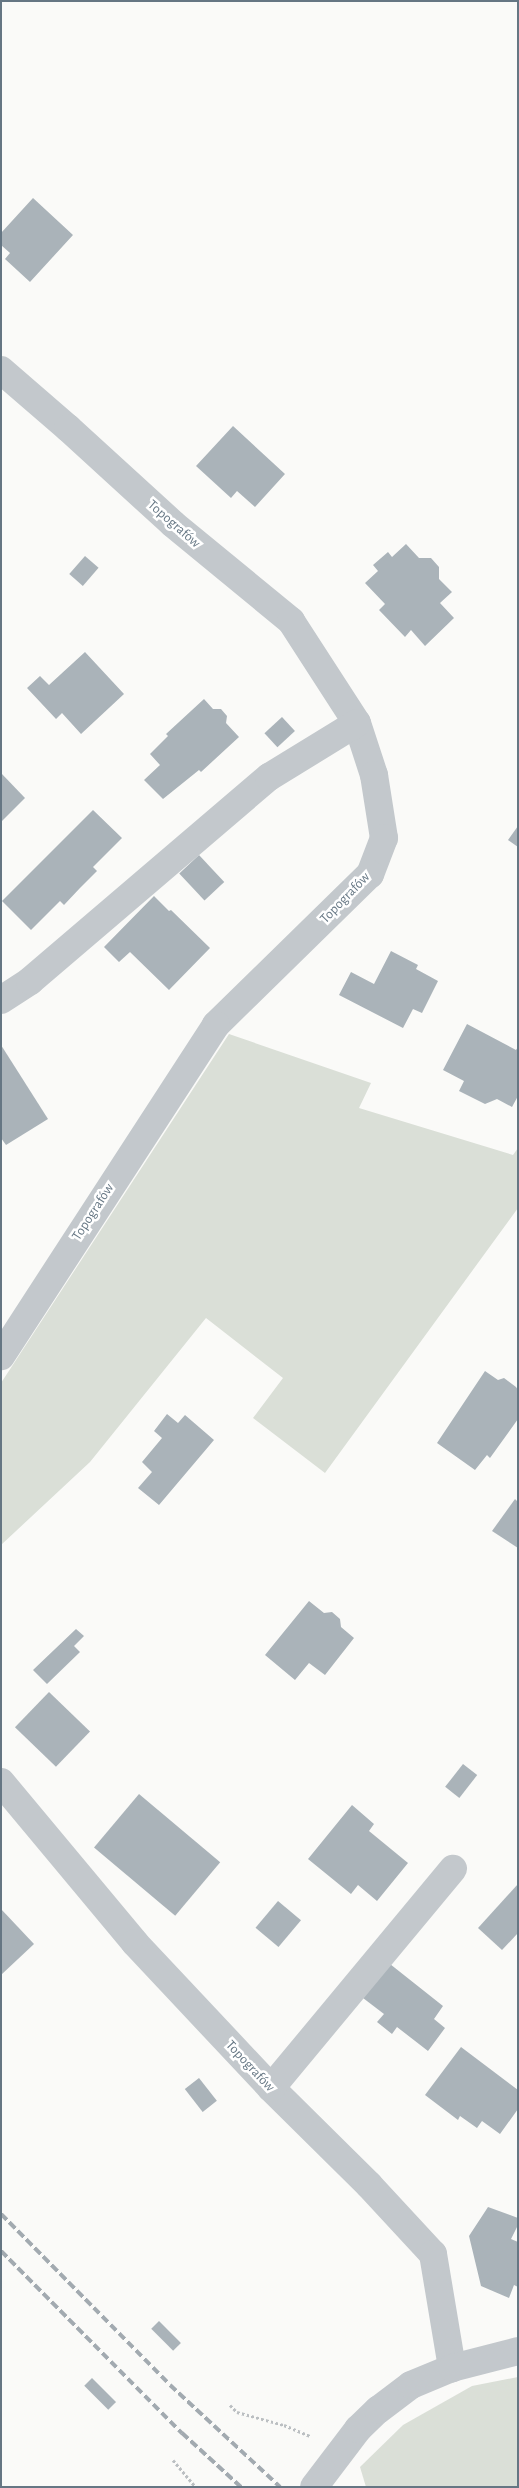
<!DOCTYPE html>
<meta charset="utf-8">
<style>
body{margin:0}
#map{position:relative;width:519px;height:2488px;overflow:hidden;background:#fafaf8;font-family:"Alegreya Sans",sans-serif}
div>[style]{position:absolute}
.green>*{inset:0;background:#dadfd7}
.building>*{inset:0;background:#aab3b9;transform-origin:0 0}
.path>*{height:3px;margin-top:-1.5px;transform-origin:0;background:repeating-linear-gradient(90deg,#bbbfc2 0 2.5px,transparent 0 5px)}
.minor>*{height:28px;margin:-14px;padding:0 14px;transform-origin:14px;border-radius:14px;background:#c3c8cc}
.rail>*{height:4px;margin-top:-2px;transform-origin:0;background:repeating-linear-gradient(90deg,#a2aab0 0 8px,transparent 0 12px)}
span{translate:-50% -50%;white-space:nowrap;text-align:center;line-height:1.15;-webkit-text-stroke:5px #fff;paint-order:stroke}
.street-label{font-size:14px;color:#657683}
.frame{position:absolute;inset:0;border:2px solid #657683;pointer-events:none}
</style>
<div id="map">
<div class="green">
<i style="clip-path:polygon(229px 1034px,371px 1083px,359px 1108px,513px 1155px,518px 1148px,518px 1208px,325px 1473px,253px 1418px,283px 1378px,206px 1318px,90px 1462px,1px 1545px,1px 1383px)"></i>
<i style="clip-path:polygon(518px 2377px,518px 2487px,366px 2487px,360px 2467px,403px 2425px,472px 2386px)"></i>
</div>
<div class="building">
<i style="clip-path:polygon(33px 198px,73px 235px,30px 282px,5px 259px,10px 253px,1px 245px,1px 233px)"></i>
<i style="clip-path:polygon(233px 426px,285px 474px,255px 507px,237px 491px,231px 498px,196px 466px)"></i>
<i style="clip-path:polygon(406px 544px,419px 558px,431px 558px,439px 567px,439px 579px,452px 592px,440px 603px,454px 618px,425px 646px,411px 630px,405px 637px,379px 610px,385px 604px,365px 583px,378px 571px,373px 565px,388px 552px,392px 557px)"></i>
<i style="left:85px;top:556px;width:18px;height:24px;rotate:41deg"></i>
<i style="clip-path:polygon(85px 652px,124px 694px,81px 734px,62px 713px,56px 719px,27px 688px,40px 676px,49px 685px)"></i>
<i style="clip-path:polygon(204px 699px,213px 709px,221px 709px,227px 716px,226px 723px,239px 737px,201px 772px,199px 770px,163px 799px,144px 780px,160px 765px,150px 754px,168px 736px,166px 734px)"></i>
<i style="left:282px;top:717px;width:19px;height:24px;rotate:47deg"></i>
<i style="clip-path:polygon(1px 773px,25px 798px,1px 822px)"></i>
<i style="clip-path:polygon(93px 810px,122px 838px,93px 867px,97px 871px,80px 888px,64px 905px,60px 901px,31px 930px,2px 901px)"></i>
<i style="clip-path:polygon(518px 826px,518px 847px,508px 840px)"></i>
<i style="left:199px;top:855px;width:37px;height:27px;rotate:47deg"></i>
<i style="clip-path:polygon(154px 896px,169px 911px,171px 910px,210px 948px,169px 990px,130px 952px,119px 962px,104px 947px)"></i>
<i style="clip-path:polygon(391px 951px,418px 965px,416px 969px,438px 981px,422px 1013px,413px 1009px,403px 1028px,339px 995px,351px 972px,374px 984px)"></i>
<i style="clip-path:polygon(467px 1024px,516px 1050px,518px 1047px,518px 1096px,512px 1107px,497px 1099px,485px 1104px,459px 1091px,464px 1081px,443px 1070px)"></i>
<i style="clip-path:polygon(1px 1045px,48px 1119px,6px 1145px,1px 1138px)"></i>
<i style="clip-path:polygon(485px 1371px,498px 1380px,504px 1378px,516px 1387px,518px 1390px,518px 1419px,490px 1458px,487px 1455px,475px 1470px,437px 1443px)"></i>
<i style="clip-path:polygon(167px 1414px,178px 1423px,185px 1415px,214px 1440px,159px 1505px,138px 1488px,152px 1472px,142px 1462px,162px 1438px,154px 1431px)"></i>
<i style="clip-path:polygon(515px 1499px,518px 1502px,518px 1548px,492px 1531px)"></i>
<i style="clip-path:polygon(309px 1601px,324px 1613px,332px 1612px,340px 1619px,341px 1627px,354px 1638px,325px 1675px,309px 1663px,295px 1680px,265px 1655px)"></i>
<i style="clip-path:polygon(76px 1629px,84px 1636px,74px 1646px,80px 1652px,47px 1684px,33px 1670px)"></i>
<i style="left:49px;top:1692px;width:57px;height:49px;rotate:44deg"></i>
<i style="left:463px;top:1764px;width:18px;height:29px;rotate:38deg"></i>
<i style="left:139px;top:1794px;width:106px;height:70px;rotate:40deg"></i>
<i style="clip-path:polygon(352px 1805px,374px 1824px,369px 1831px,408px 1863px,377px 1901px,358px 1885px,351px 1894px,308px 1859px)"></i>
<i style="clip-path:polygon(518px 1884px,518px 1933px,502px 1950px,478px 1928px)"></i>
<i style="left:278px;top:1901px;width:30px;height:35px;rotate:40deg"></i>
<i style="clip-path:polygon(1px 1909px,34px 1944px,1px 1975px)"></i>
<i style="clip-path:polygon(390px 1964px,443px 2006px,434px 2019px,445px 2028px,428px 2051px,397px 2027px,392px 2034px,377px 2022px,384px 2014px,363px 1998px)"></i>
<i style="clip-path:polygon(461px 2047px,518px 2090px,518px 2109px,500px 2134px,482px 2121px,477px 2128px,460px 2116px,458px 2120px,425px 2095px)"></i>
<i style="left:199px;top:2078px;width:29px;height:18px;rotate:52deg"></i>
<i style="clip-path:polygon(488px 2207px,518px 2218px,518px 2225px,511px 2239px,518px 2242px,518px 2287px,514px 2285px,509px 2298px,481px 2286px,469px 2236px)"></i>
<i style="left:159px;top:2321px;width:31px;height:11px;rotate:45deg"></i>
<i style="left:92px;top:2378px;width:34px;height:11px;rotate:45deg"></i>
</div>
<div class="path">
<i style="left:230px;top:2405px;width:10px;rotate:45deg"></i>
<i style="left:237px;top:2412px;width:49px;rotate:15.5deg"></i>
<i style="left:284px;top:2425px;width:28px;rotate:23deg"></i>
<i style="left:173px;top:2460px;width:35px;rotate:50deg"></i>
</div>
<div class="minor">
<i style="left:1px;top:370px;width:89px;rotate:40.9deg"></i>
<i style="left:68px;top:428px;width:142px;rotate:42.4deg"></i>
<i style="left:173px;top:524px;width:153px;rotate:39.4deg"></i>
<i style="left:291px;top:621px;width:121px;rotate:57.1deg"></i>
<i style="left:357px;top:723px;width:55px;rotate:71.9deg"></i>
<i style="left:374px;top:775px;width:64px;rotate:81deg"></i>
<i style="left:384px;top:838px;width:39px;rotate:111deg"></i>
<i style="left:370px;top:874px;width:216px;rotate:135.6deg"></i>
<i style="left:216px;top:1025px;width:395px;rotate:123deg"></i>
<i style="left:1px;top:1000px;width:35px;rotate:-33deg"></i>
<i style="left:30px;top:981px;width:314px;rotate:-40.5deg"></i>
<i style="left:269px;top:777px;width:103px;rotate:-31.5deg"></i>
<i style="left:1px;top:1782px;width:209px;rotate:50.2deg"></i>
<i style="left:135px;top:1943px;width:199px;rotate:46.8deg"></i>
<i style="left:271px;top:2088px;width:138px;rotate:44.7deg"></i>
<i style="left:369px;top:2185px;width:94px;rotate:47.2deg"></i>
<i style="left:433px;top:2254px;width:116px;rotate:80.5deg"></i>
<i style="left:271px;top:2088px;width:285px;rotate:-50.3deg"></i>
<i style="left:314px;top:2487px;width:73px;rotate:-52.8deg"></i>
<i style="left:358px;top:2429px;width:28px;rotate:-44deg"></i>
<i style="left:378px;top:2410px;width:41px;rotate:-37.1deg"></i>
<i style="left:411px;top:2385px;width:44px;rotate:-22.5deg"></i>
<i style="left:452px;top:2368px;width:68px;rotate:-14.4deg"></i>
</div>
<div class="rail">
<i style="left:1px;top:2214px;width:240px;rotate:45.3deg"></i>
<i style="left:170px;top:2385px;width:150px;rotate:42.8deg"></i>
<i style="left:1px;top:2251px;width:257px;rotate:45.2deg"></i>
<i style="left:182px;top:2433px;width:80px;rotate:42.5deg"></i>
</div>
<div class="street-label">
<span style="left:174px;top:524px;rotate:41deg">Topografów</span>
<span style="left:345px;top:898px;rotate:-46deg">Topografów</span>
<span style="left:93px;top:1212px;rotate:-57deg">Topografów</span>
<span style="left:250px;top:2066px;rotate:47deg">Topografów</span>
</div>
<div class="frame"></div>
</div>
